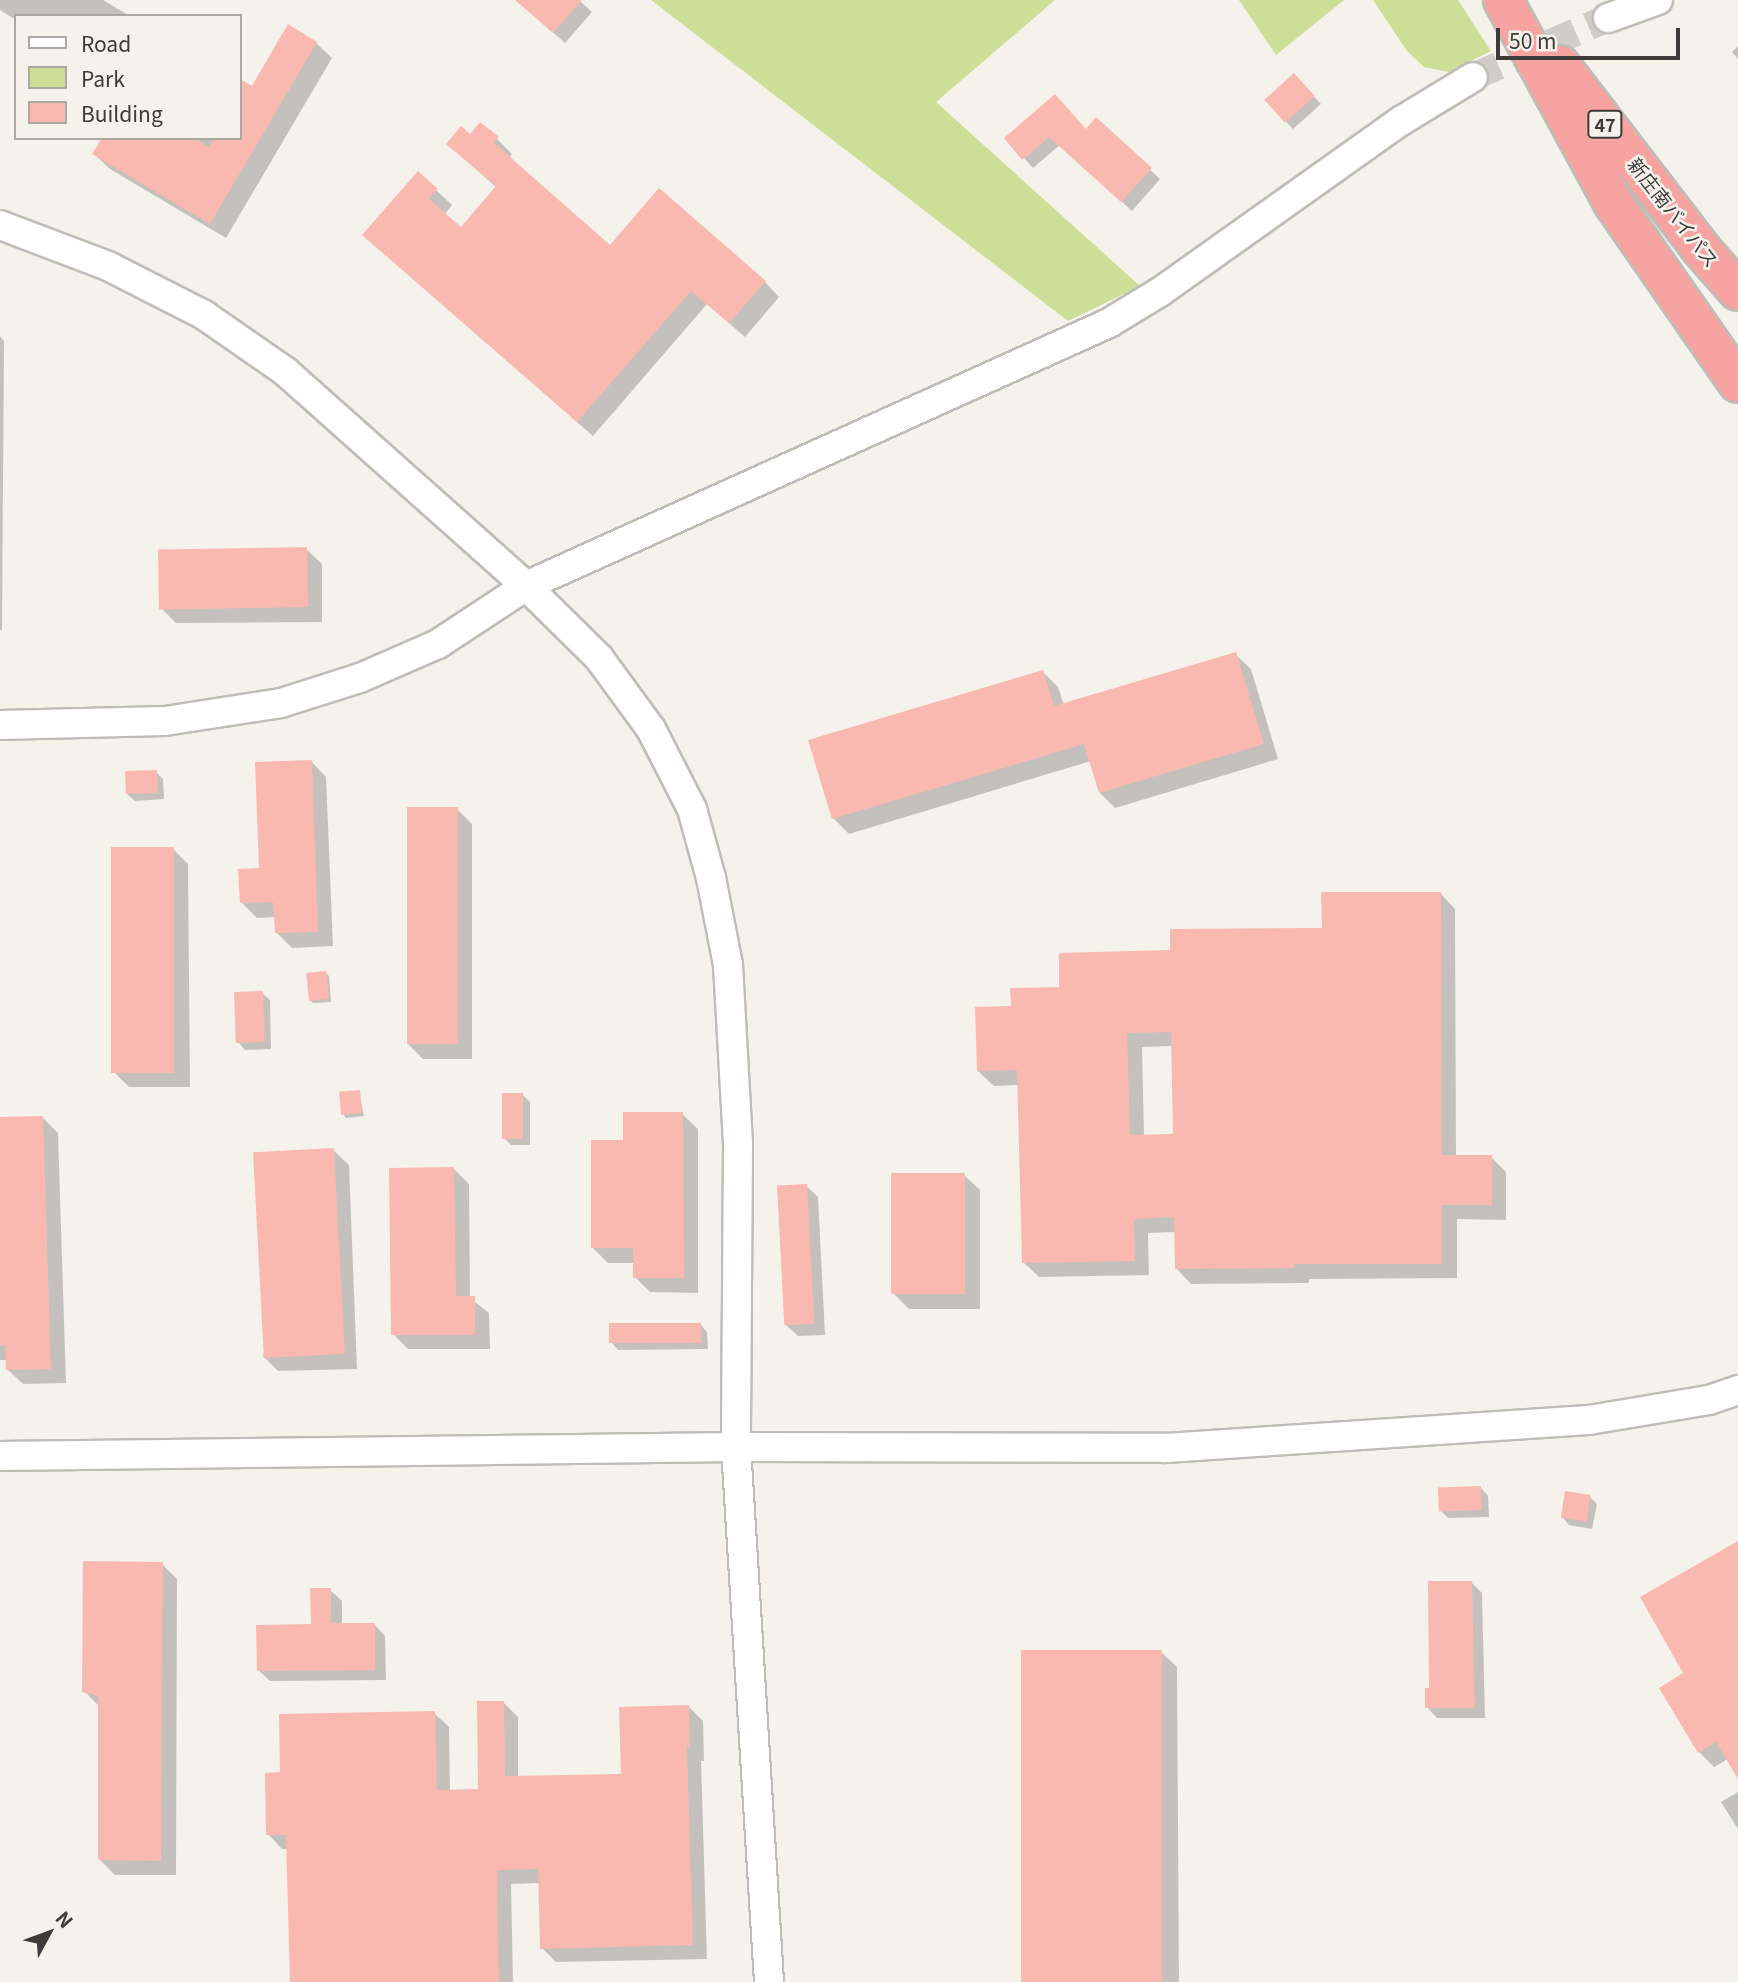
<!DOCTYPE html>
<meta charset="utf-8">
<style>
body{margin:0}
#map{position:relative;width:1738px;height:1982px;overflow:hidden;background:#f5f2ec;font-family:Georgia,"Noto Sans JP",serif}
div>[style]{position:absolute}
.green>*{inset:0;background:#cdde96}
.shadow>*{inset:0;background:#0003}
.building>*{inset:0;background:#f9b8b0;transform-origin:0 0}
.minor-tunnel>*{height:28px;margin-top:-14px;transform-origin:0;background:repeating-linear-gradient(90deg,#d0cdc8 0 28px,transparent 0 42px)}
.roads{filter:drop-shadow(2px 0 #bfbdb7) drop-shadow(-2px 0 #bfbdb7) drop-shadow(0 2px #bfbdb7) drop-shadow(0 -2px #bfbdb7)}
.minor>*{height:28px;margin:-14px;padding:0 14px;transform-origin:14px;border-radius:14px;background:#fff}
.highway>*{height:38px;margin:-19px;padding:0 19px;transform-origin:19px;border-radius:19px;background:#f6a3a2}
span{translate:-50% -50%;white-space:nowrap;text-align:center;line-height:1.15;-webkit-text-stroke:5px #f5f2ec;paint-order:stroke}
.shield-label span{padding:2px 5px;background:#f5f2ec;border:2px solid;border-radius:5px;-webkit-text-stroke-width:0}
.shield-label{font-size:18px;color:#3c3b39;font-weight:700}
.street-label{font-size:19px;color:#3c3b39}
.legend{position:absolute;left:14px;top:14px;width:228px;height:126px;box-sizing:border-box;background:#f5f2ec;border:2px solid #aba9a4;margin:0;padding:9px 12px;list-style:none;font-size:21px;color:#3c3b39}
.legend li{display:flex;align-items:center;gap:14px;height:35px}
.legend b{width:35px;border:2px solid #aba9a4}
.north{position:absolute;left:14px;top:1898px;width:70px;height:70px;-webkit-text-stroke:5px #f5f2ec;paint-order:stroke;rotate:49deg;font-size:19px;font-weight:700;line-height:28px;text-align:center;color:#3c3b39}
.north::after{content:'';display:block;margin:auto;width:24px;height:32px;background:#3c3b39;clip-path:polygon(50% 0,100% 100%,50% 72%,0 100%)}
.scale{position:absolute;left:1496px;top:28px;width:184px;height:32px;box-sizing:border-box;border:4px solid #3c3b39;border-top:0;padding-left:9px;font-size:21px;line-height:24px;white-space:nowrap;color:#3c3b39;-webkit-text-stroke:5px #f5f2ec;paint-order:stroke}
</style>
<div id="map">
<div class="green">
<i style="clip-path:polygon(651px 0,1055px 0,936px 102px,1140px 286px,1068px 321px)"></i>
<i style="clip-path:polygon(1239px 0,1344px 0,1276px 55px)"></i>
<i style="clip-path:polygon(1373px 0,1458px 0,1491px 51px,1449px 72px,1424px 67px,1407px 51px)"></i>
</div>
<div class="shadow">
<i style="clip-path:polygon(0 0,103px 0,130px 16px,16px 16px,16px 20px,0 10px)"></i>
<i style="clip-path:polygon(516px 0,579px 0,592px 12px,565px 43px)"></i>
<i style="clip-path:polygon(316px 43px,332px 58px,226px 238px,110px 169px,94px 154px,104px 138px,240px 138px,240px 81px,253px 89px)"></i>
<i style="clip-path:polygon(1738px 46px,1738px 59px,1732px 52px)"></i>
<i style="clip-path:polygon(1301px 82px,1321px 104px,1293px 129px,1266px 100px)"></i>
<i style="clip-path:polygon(1096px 120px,1160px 179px,1132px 211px,1060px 145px,1033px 168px,1006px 138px,1087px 130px)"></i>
<i style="clip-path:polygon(470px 136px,497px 139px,512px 154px,508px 159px,610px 247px,765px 282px,779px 297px,745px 337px,707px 304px,593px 436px,364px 235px,418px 173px,452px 205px,444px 215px,461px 229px,497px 188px,448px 144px)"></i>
<i style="clip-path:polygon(0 336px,4px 341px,2px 630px,0 630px)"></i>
<i style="clip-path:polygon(306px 549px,322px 564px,322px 622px,176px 623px,161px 608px)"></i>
<i style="clip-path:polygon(1235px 654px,1251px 669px,1278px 759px,1115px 808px,1100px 793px,1091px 761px,849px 834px,834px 819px,1043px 672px,1058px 687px,1064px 705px)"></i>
<i style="clip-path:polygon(311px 761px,326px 777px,333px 946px,292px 948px,276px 932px,276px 917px,257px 918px,241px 902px,261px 870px)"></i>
<i style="clip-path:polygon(156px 772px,163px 779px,164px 799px,135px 801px,127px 794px)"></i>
<i style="clip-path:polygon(457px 809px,472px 824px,472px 1059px,423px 1059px,408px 1044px)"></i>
<i style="clip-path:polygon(173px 849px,188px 864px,190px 1087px,129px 1087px,114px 1072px)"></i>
<i style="clip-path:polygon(evenodd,1440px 893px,1455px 909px,1456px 1157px,1491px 1157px,1506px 1172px,1506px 1220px,1457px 1219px,1457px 1278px,1309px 1279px,1309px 1283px,1191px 1284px,1176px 1268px,1176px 1232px,1148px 1233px,1149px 1275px,1039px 1277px,1023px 1262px,1019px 1085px,994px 1086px,978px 1071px,1012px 1007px,1172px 952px,1323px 930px,1440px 893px,1173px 1046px,1175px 1135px,1144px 1136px,1142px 1047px,1173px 1046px)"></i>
<i style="clip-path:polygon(326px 973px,329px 976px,331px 1002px,313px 1003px,310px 1000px)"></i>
<i style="clip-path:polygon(262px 993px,270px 1000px,271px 1049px,245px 1050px,238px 1042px)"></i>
<i style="clip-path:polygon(359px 1092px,364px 1116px,346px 1118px,343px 1114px)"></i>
<i style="clip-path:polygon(523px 1095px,530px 1102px,530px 1145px,511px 1145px,504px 1138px)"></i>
<i style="clip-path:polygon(682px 1114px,698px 1129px,698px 1293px,650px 1292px,635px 1277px,635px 1263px,608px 1263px,593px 1248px,625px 1142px)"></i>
<i style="clip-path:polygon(43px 1118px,58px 1133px,66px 1383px,23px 1384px,7px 1369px,7px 1360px,0 1360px,0 1119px)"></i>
<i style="clip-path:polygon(333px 1150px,349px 1165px,357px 1369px,278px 1371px,263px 1356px)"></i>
<i style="clip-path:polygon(454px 1169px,469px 1184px,470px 1298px,489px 1313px,490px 1349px,408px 1349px,393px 1334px)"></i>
<i style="clip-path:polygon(964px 1175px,980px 1190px,980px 1309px,909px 1309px,893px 1293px)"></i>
<i style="clip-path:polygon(806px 1186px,818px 1197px,825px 1335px,798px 1336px,786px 1325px)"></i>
<i style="clip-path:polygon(700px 1324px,707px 1332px,708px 1349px,618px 1350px,611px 1342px)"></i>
<i style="clip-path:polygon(1481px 1488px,1488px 1496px,1489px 1517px,1448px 1518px,1441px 1511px)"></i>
<i style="clip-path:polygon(1590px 1497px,1597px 1504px,1592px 1529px,1569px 1525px,1562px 1517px)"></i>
<i style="clip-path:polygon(1738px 1543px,1738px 1776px,1728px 1759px,1714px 1767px,1699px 1752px,1685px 1674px)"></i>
<i style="clip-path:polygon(162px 1564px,177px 1579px,176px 1875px,115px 1875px,99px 1859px,100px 1707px,84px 1691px)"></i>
<i style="clip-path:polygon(1471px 1582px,1482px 1593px,1485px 1718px,1437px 1718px,1427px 1707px,1430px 1689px)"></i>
<i style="clip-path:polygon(330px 1590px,342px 1601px,342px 1625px,374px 1624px,385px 1636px,386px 1680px,270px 1681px,258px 1670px,312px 1626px)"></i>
<i style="clip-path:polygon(1161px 1652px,1177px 1667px,1179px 1982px,1026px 1982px)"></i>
<i style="clip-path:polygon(504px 1703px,518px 1717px,518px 1778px,623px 1775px,689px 1707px,703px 1721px,704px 1761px,701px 1761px,707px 1959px,556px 1962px,542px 1948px,540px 1883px,511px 1884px,513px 1982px,291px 1982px,288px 1849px,282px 1849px,268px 1834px,282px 1774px,434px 1713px,449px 1727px,450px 1791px,480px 1791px)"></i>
<i style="clip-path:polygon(1738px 1792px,1738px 1829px,1721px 1802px)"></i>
</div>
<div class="building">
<i style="clip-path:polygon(515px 0,582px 0,553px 33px)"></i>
<i style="clip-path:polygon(288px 24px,317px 42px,210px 224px,92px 154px,102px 138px,194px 138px,209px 147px,214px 138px,240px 138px,240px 79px,252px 86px)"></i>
<i style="left:1294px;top:73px;width:31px;height:40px;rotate:48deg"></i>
<i style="clip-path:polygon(1055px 94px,1086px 129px,1096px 117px,1152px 168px,1121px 202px,1049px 137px,1022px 160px,1004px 138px)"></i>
<i style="clip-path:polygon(480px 122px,499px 137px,494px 143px,610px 245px,659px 188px,766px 281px,729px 323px,691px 291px,577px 422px,362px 235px,418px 171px,438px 189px,429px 199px,461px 227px,496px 186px,446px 144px,461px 126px,470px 134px)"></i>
<i style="left:307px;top:547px;width:60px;height:149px;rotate:89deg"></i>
<i style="clip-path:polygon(1236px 652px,1264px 744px,1099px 793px,1084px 744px,832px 819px,808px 740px,1043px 670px,1054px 706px)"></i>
<i style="clip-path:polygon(312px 760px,318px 932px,275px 933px,273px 902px,240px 903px,238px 869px,259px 868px,255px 762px)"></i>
<i style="left:157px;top:770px;width:23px;height:32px;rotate:88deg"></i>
<i style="left:407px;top:807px;width:51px;height:237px"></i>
<i style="left:111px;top:847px;width:63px;height:226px"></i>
<i style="clip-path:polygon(evenodd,1321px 892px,1441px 892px,1442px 1155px,1492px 1155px,1492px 1205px,1442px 1205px,1442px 1264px,1295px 1264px,1295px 1268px,1175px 1269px,1174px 1217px,1134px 1219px,1135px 1261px,1022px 1263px,1017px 1070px,977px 1071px,975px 1007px,1011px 1006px,1010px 988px,1059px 987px,1059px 953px,1170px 950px,1170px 929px,1322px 928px,1321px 892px,1171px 1032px,1173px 1134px,1130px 1135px,1127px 1033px,1171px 1032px)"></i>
<i style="left:326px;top:971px;width:28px;height:20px;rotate:84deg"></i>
<i style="left:263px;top:991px;width:51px;height:29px;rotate:88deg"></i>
<i style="left:360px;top:1090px;width:23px;height:21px;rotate:85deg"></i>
<i style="left:502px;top:1093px;width:21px;height:46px"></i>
<i style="clip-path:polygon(623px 1112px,683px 1112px,684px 1278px,633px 1278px,633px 1248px,591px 1248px,591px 1140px,623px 1140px)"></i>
<i style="clip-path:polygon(43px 1116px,51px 1369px,6px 1370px,5px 1345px,0 1345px,0 1117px)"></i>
<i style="left:334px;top:1148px;width:206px;height:81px;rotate:87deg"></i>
<i style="clip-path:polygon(454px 1167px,456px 1296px,475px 1296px,475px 1335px,391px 1335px,389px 1168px)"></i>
<i style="left:891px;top:1173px;width:74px;height:121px"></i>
<i style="left:807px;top:1184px;width:140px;height:30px;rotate:87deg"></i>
<i style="left:609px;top:1323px;width:92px;height:20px"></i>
<i style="left:1481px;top:1486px;width:24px;height:43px;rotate:88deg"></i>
<i style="left:1565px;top:1491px;width:26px;height:27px;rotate:9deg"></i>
<i style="clip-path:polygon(1738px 1541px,1738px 1779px,1716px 1742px,1698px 1753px,1659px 1688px,1683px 1673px,1640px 1597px)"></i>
<i style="clip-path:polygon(83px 1561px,163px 1562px,161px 1861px,98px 1860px,98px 1696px,82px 1692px)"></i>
<i style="clip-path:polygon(1428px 1581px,1472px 1581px,1475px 1708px,1425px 1708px,1425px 1688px,1429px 1688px)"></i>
<i style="clip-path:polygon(310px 1588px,331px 1588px,331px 1623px,375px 1623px,375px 1670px,257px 1671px,256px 1625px,311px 1624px)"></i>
<i style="left:1021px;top:1650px;width:141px;height:332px"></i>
<i style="clip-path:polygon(477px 1701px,504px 1701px,505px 1776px,621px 1774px,619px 1707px,689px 1705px,690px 1747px,687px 1747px,693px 1945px,540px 1949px,538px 1869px,497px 1870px,499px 1982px,290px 1982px,286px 1835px,266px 1835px,265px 1773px,280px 1772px,279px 1714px,435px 1711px,437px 1790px,478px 1789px)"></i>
</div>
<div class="minor-tunnel">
<i style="left:1473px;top:77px;width:147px;rotate:-23.6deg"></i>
</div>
<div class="roads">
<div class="minor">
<i style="left:1608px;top:18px;width:53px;rotate:-19.8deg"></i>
<i style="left:0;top:225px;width:116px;rotate:20.8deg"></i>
<i style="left:108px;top:266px;width:108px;rotate:27deg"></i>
<i style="left:204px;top:315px;width:100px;rotate:34.8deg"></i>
<i style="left:286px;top:372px;width:322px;rotate:41.7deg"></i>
<i style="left:526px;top:586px;width:103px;rotate:44.6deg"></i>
<i style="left:599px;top:658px;width:88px;rotate:53.8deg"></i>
<i style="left:651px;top:729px;width:90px;rotate:62.9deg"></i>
<i style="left:692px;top:809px;width:72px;rotate:74.6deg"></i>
<i style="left:711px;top:878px;width:89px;rotate:78.9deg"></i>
<i style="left:728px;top:965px;width:181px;rotate:86.8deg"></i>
<i style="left:738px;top:1146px;width:301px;rotate:90.4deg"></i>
<i style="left:736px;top:1447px;width:536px;rotate:86.47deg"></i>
<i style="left:0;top:725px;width:165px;rotate:-1.4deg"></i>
<i style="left:165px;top:721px;width:117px;rotate:-8.8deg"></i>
<i style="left:281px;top:703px;width:83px;rotate:-17.6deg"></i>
<i style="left:360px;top:678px;width:85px;rotate:-23.6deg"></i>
<i style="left:438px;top:644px;width:105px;rotate:-33.4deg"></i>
<i style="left:526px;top:586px;width:640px;rotate:-24.28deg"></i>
<i style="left:1109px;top:323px;width:60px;rotate:-31.3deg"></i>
<i style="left:1160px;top:292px;width:296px;rotate:-35.4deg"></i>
<i style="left:1401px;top:121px;width:84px;rotate:-31.4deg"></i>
<i style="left:0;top:1456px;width:736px;rotate:-0.7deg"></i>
<i style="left:736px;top:1447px;width:429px;rotate:0.1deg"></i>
<i style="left:1165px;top:1448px;width:425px;rotate:-3.8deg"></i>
<i style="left:1589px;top:1420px;width:122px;rotate:-9.5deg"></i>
<i style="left:1709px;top:1400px;width:31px;rotate:-19deg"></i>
</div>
<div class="highway">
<i style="left:1503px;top:0;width:231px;rotate:61.5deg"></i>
<i style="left:1613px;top:203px;width:219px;rotate:55.2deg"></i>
<i style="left:1560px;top:65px;width:232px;rotate:52.5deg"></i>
<i style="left:1701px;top:249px;width:56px;rotate:48.6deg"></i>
</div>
</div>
<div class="shield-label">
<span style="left:1605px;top:124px">47</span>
</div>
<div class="street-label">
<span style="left:1674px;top:212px;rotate:52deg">新庄南バイパス</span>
</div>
<ul class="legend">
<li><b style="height:9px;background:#fff"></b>Road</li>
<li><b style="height:19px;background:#cdde96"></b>Park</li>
<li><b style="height:19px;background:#f9b8b0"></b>Building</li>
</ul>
<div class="north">N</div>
<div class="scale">50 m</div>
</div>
